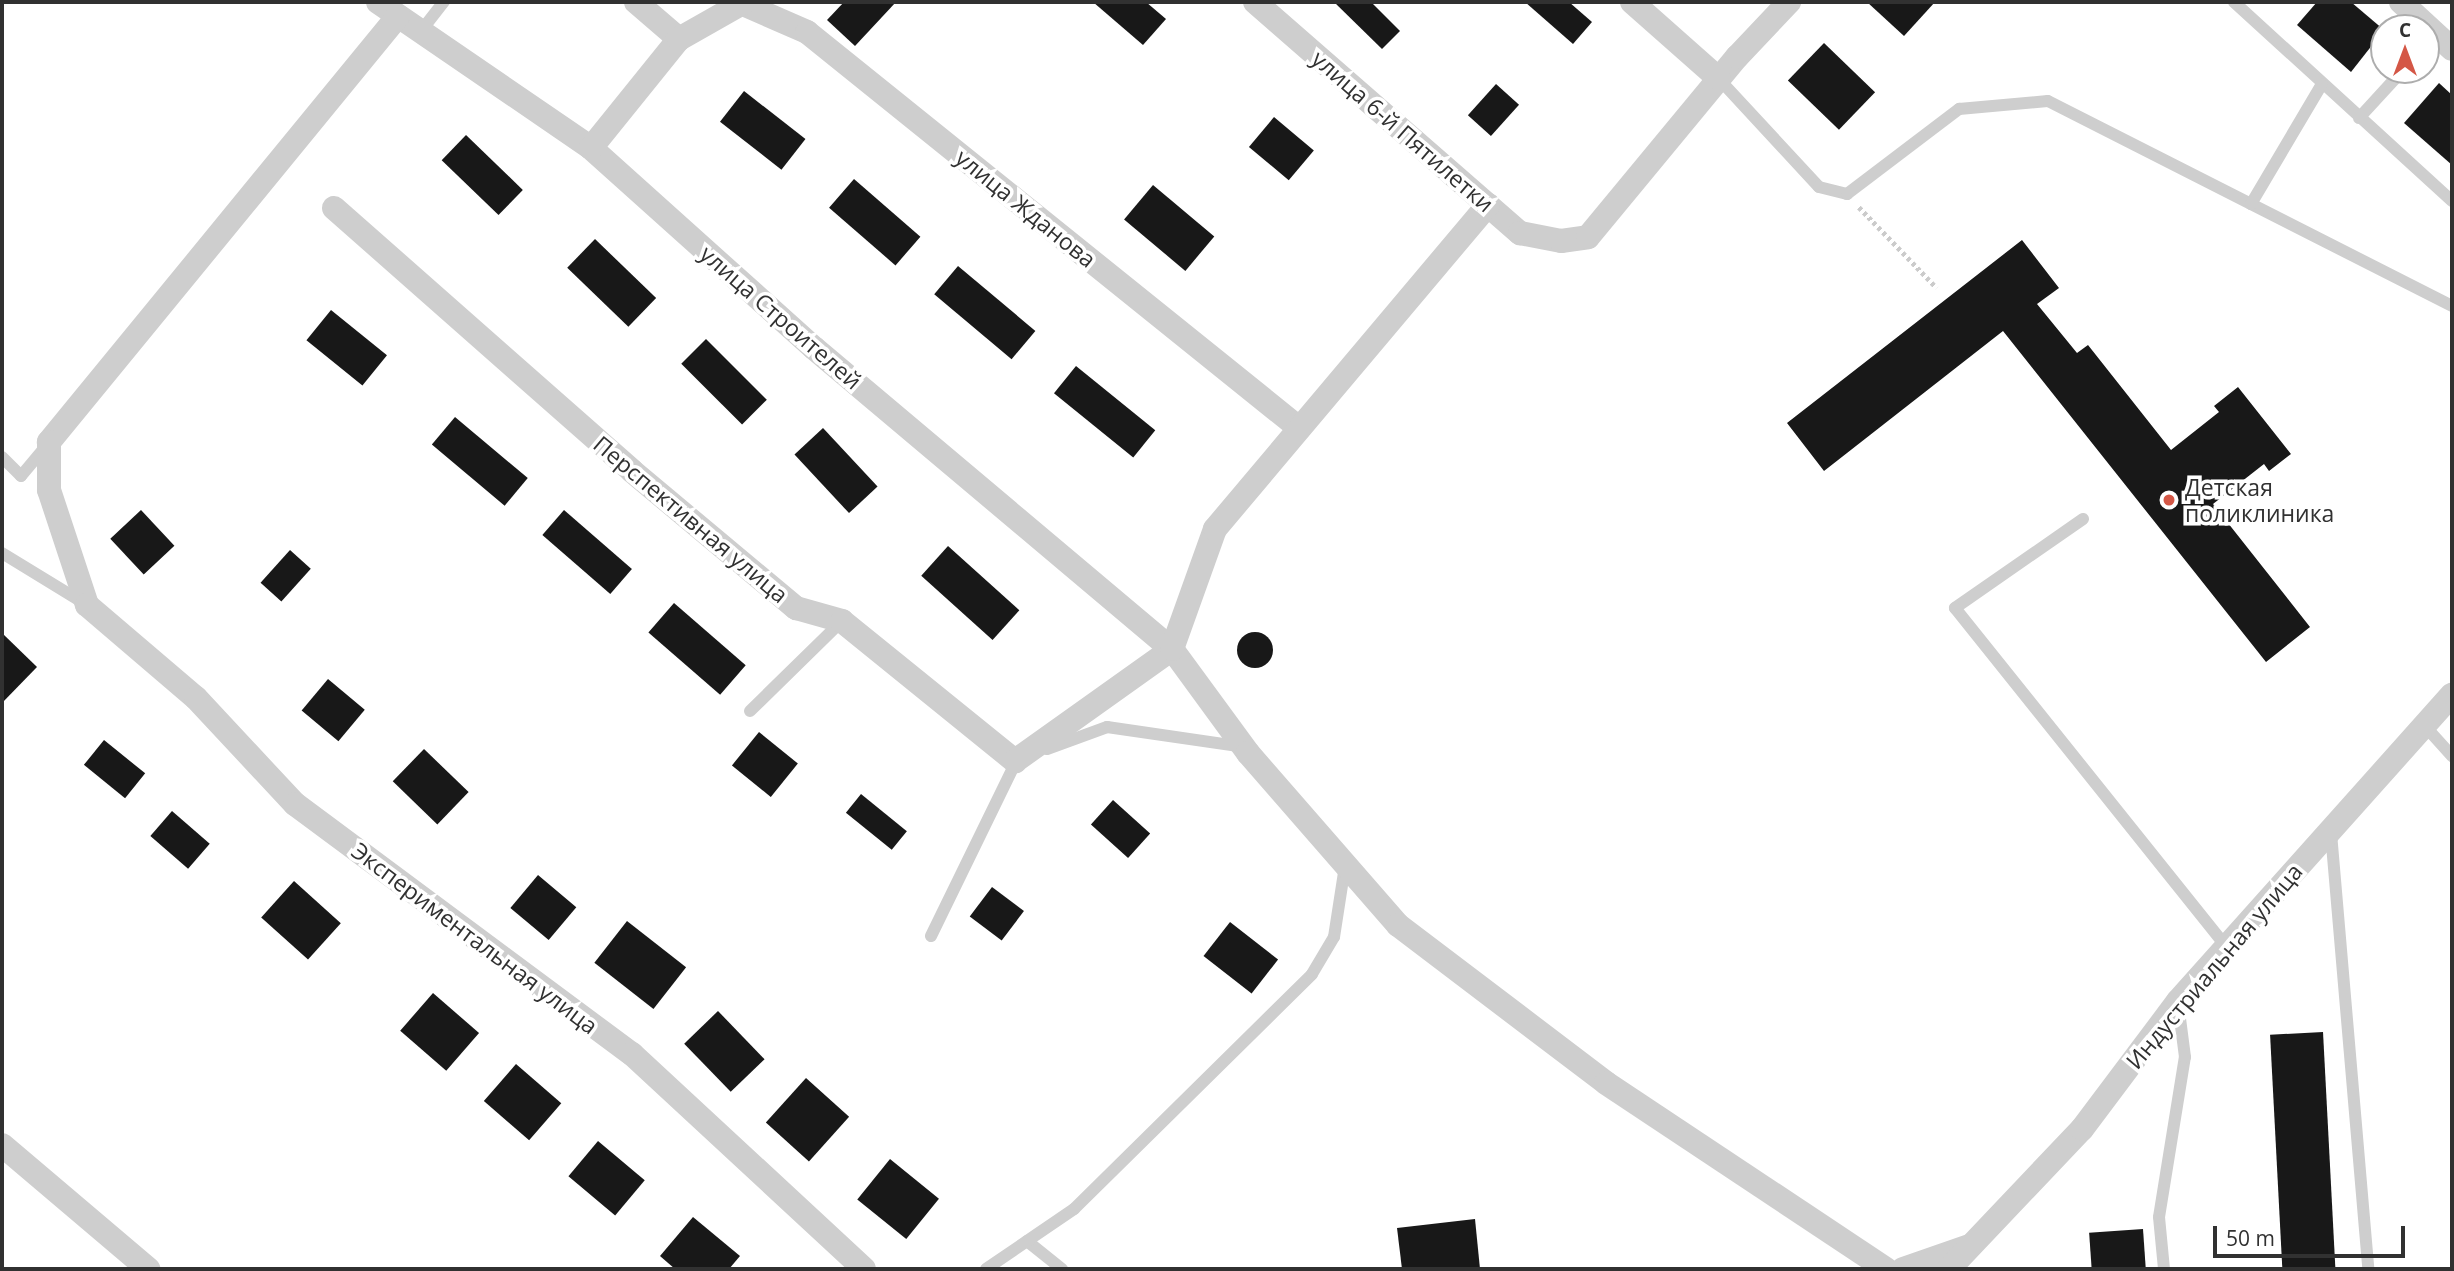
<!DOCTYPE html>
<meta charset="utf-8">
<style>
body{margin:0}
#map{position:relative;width:2454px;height:1271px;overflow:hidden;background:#fff;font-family:"Open Sans",sans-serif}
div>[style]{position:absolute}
.building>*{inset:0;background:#181818;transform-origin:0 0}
.round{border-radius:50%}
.path>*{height:4.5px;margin-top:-2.25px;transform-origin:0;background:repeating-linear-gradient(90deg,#cbcbcb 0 3.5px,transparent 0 7px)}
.service>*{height:12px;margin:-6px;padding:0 6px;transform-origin:6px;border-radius:6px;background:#cecece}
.minor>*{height:24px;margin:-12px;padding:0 12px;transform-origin:12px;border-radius:12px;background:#cecece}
.dots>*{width:19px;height:19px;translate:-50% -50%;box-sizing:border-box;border:4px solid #fff;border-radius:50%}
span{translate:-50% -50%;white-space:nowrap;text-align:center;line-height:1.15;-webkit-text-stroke:7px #fff;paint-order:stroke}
.street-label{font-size:23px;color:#313131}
.poi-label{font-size:23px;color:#313131}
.left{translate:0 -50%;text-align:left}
.frame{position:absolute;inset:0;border:4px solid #313131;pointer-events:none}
.north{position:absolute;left:2370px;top:14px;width:70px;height:70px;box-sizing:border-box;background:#fff;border:2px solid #adadad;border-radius:50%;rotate:0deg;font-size:19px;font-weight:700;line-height:28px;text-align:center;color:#313131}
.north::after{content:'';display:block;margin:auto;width:24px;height:32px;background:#d45746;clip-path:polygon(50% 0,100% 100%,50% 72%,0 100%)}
.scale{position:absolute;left:2213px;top:1226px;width:192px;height:32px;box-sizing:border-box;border:4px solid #313131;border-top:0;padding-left:9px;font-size:21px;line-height:24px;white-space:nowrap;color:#313131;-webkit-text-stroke:5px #fff;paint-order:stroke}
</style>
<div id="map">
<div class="building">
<i style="clip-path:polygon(844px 2px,896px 2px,855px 46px,827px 20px)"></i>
<i style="clip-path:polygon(1093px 2px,1146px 2px,1166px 19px,1143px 45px)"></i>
<i style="clip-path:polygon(1334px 2px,1371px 2px,1400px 31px,1382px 49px)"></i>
<i style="clip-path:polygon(1525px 2px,1569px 2px,1592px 22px,1573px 44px)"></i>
<i style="clip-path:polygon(1867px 2px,1935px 2px,1904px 36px)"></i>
<i style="clip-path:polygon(2317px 2px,2351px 2px,2384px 30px,2351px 72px,2297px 25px)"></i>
<i style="left:1824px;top:43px;width:71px;height:52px;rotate:44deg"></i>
<i style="clip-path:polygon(2439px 83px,2452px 95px,2452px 165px,2404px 123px)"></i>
<i style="left:1496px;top:84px;width:31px;height:42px;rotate:42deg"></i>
<i style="left:744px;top:91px;width:78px;height:39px;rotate:38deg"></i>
<i style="left:1274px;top:117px;width:52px;height:39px;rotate:40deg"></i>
<i style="left:466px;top:135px;width:79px;height:35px;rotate:44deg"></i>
<i style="left:854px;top:179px;width:88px;height:38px;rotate:41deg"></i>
<i style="left:1153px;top:185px;width:80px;height:45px;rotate:40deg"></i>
<i style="left:595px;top:239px;width:85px;height:40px;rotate:44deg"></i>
<i style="clip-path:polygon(2022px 240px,2059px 288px,2037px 304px,2077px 353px,2088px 345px,2171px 450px,2219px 412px,2214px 406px,2238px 387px,2291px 454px,2269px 471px,2264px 464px,2213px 504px,2310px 627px,2266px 662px,2003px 331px,1824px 471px,1787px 423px)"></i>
<i style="left:958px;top:266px;width:101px;height:37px;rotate:40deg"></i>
<i style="left:331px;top:310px;width:72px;height:39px;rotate:39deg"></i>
<i style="left:706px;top:339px;width:86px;height:35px;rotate:45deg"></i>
<i style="left:1076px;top:366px;width:102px;height:35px;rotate:39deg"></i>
<i style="left:455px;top:417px;width:95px;height:36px;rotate:40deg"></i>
<i style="left:823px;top:428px;width:80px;height:39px;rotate:47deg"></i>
<i style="left:141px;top:510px;width:49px;height:42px;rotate:47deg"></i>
<i style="left:564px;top:510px;width:90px;height:33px;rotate:41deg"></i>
<i style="left:948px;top:546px;width:96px;height:40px;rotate:42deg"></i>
<i style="left:290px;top:550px;width:28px;height:44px;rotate:42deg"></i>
<i style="left:674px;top:603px;width:95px;height:39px;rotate:41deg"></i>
<i class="round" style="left:1237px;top:632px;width:36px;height:36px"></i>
<i style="clip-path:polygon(2px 633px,37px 667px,2px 703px)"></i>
<i style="left:328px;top:679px;width:48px;height:41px;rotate:40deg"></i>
<i style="left:759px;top:732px;width:50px;height:43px;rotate:39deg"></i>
<i style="left:104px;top:740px;width:53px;height:32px;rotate:39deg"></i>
<i style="left:424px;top:749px;width:62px;height:45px;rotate:44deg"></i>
<i style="left:861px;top:794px;width:59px;height:24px;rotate:39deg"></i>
<i style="left:1113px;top:800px;width:50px;height:33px;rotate:42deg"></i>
<i style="left:172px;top:811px;width:50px;height:33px;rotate:41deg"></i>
<i style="left:538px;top:875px;width:50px;height:43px;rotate:40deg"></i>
<i style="left:294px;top:881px;width:63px;height:49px;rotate:42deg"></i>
<i style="left:992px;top:887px;width:40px;height:37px;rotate:37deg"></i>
<i style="left:627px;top:921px;width:75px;height:53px;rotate:38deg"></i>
<i style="left:1230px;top:922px;width:61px;height:43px;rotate:38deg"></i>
<i style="left:433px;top:993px;width:61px;height:50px;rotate:41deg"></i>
<i style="left:718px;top:1011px;width:67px;height:47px;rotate:46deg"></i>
<i style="left:2323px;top:1032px;width:237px;height:53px;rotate:87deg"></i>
<i style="left:516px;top:1064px;width:60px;height:49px;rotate:41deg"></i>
<i style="left:806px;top:1078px;width:58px;height:60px;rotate:42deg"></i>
<i style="left:598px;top:1141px;width:61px;height:46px;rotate:40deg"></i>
<i style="left:890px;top:1159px;width:63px;height:52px;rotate:39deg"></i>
<i style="clip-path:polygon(693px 1217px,740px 1256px,729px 1269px,675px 1269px,660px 1256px)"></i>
<i style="clip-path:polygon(1475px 1219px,1480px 1269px,1402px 1269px,1397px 1228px)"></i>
<i style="left:2143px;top:1229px;width:40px;height:54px;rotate:86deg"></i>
</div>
<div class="path">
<i style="left:1859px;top:207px;width:112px;rotate:46.1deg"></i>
</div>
<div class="service">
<i style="left:2234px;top:2px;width:295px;rotate:42.4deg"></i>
<i style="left:421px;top:31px;width:37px;rotate:-52deg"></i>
<i style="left:1719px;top:79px;width:147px;rotate:47.2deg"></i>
<i style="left:1819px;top:187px;width:29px;rotate:14deg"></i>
<i style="left:1847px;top:194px;width:141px;rotate:-37.2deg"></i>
<i style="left:1959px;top:109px;width:89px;rotate:-5.1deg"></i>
<i style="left:2048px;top:101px;width:453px;rotate:26.9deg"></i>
<i style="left:2359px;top:118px;width:65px;rotate:-47.5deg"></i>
<i style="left:2251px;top:204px;width:139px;rotate:-59.4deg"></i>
<i style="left:2px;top:457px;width:27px;rotate:45deg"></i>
<i style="left:21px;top:476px;width:40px;rotate:-50deg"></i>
<i style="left:2083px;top:519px;width:156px;rotate:145.2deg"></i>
<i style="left:1955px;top:608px;width:433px;rotate:51.3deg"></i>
<i style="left:2px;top:553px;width:96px;rotate:31.4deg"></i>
<i style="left:750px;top:711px;width:129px;rotate:-44.4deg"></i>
<i style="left:2424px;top:725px;width:42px;rotate:47.9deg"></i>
<i style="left:1047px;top:749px;width:64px;rotate:-20.1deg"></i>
<i style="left:1107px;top:727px;width:138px;rotate:8.3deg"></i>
<i style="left:2331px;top:833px;width:438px;rotate:85.1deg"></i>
<i style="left:931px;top:936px;width:196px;rotate:-64deg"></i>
<i style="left:1027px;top:1241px;width:45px;rotate:38.7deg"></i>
<i style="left:986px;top:1269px;width:107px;rotate:-34.3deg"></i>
<i style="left:1074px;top:1209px;width:334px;rotate:-44.6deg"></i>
<i style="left:1312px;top:974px;width:43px;rotate:-59.3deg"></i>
<i style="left:1334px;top:937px;width:72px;rotate:-81.2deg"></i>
<i style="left:2164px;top:1269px;width:52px;rotate:-95.5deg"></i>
<i style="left:2159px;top:1217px;width:162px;rotate:-80.8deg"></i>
<i style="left:2185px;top:1057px;width:54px;rotate:-97.4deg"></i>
</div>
<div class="minor">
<i style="left:378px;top:2px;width:258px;rotate:34.4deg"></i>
<i style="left:591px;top:148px;width:300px;rotate:41.9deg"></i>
<i style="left:814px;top:348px;width:468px;rotate:40.1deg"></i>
<i style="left:1172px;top:649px;width:129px;rotate:53.8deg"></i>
<i style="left:1248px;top:753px;width:228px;rotate:48.9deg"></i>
<i style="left:1398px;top:925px;width:261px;rotate:37.2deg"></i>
<i style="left:1606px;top:1083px;width:336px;rotate:33.6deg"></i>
<i style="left:636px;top:2px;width:57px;rotate:40.7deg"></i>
<i style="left:1255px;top:2px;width:352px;rotate:41.1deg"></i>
<i style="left:1520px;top:233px;width:42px;rotate:11deg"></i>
<i style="left:1561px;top:241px;width:27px;rotate:-8deg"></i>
<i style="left:1588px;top:237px;width:234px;rotate:-50.4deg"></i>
<i style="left:1737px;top:57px;width:76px;rotate:-46.6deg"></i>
<i style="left:1632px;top:2px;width:116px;rotate:41.5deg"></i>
<i style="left:2401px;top:2px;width:69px;rotate:42.7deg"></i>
<i style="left:743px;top:4px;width:70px;rotate:23.6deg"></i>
<i style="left:807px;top:32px;width:632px;rotate:38.83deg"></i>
<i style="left:398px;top:16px;width:551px;rotate:129.33deg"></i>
<i style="left:49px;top:442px;width:48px;rotate:90deg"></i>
<i style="left:49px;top:490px;width:121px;rotate:71.7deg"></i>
<i style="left:87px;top:605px;width:143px;rotate:40.5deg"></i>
<i style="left:196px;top:698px;width:145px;rotate:47deg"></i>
<i style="left:295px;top:804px;width:420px;rotate:36.6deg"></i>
<i style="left:632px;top:1054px;width:316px;rotate:42.8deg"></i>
<i style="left:591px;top:148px;width:140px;rotate:-51.1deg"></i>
<i style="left:679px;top:39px;width:75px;rotate:-29.6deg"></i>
<i style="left:334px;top:208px;width:397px;rotate:41.4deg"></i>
<i style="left:632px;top:471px;width:214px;rotate:39.9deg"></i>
<i style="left:796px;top:608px;width:48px;rotate:15.8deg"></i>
<i style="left:842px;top:621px;width:223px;rotate:39deg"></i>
<i style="left:1015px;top:761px;width:193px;rotate:-35.5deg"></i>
<i style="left:1172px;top:649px;width:127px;rotate:-70.3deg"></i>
<i style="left:1215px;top:529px;width:424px;rotate:-49.9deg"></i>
<i style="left:2px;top:1145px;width:192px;rotate:40.3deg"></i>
<i style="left:1903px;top:1269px;width:70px;rotate:-19.2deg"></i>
<i style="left:1949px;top:1269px;width:193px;rotate:-46.5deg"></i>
<i style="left:2082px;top:1129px;width:160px;rotate:-53.1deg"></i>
<i style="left:2178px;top:1001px;width:411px;rotate:-48.2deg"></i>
</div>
<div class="dots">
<i style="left:2169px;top:500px;background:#d45746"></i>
</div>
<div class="street-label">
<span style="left:1403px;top:131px;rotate:41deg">улица 6-й Пятилетки</span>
<span style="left:1026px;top:208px;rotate:39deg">улица Жданова</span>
<span style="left:781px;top:317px;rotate:41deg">улица Строителей</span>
<span style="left:691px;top:519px;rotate:40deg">Перспективная улица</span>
<span style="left:475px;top:938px;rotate:37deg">Экспериментальная улица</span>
<span style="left:2214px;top:966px;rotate:-50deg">Индустриальная улица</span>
</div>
<div class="poi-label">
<span class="left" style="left:2185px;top:500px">Детская<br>поликлиника</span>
</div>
<div class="frame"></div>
<div class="north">С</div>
<div class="scale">50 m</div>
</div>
